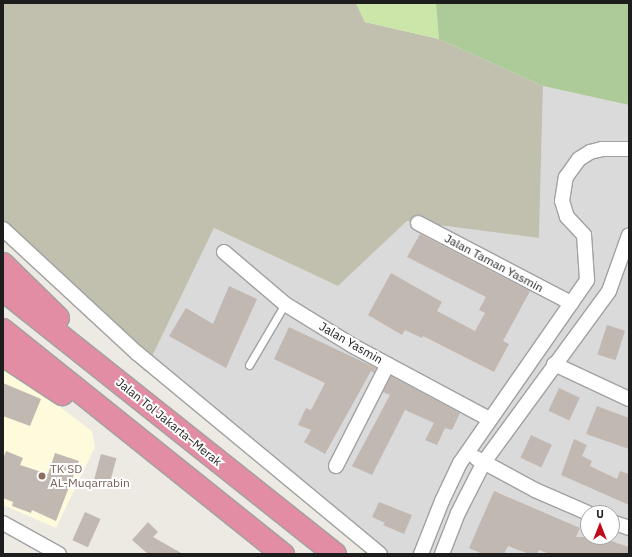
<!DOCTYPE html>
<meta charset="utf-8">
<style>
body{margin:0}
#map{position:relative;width:632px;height:557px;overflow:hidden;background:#ede9e3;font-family:"IBM Plex Sans",sans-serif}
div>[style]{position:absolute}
.residential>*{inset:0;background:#dbdada}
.education>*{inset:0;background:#fdfbdc}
.construction>*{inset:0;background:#c1c0af}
.grass>*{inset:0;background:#cce6aa}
.forest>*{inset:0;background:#accb99}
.building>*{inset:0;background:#c2b8b2;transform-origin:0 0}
.roads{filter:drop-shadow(1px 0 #a1a1a1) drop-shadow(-1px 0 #a1a1a1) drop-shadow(0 1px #a1a1a1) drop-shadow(0 -1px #a1a1a1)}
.service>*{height:7px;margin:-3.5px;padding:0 3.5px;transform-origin:3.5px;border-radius:3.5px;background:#fff}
.minor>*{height:14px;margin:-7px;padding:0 7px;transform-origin:7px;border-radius:7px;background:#fff}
.motorway>*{height:22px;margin:-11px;padding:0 11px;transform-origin:11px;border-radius:11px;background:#e28da4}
.dots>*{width:11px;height:11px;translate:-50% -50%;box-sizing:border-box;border:2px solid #fff;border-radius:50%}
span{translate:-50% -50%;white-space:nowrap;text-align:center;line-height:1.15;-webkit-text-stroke:4px #fff;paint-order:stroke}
.street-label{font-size:12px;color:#1d1d1d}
.education-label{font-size:12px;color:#785e54}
.left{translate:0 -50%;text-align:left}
.frame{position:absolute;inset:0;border:4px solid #1d1d1d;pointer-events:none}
.north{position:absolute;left:580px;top:505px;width:40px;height:40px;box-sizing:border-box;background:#fff;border:1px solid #a5a5a5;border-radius:50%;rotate:0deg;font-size:11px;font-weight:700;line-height:16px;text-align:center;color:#1d1d1d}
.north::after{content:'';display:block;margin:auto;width:14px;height:18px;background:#c10918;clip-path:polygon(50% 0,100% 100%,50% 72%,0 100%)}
</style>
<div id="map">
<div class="residential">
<i style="clip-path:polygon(evenodd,543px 86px,629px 105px,629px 554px,382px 554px,145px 371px,214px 228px,338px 286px,407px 221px,539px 238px,543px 86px,588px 513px,612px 513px,612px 537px,588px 537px,588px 513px)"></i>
</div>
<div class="education">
<i style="clip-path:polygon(3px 369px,20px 377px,92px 431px,95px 447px,56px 528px,3px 505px)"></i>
</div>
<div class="construction">
<i style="clip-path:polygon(3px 3px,356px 3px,365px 22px,439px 39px,543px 86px,539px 238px,407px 221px,338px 286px,214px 228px,145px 371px,3px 236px)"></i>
</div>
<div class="grass">
<i style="clip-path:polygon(356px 3px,436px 3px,439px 39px,365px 22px)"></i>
</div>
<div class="forest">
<i style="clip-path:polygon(436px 3px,629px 3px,629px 105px,543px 86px,439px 39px)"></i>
</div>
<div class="building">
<i style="clip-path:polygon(420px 234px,530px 291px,503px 341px,509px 344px,494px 372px,423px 336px,422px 338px,405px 330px,402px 335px,368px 315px,391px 273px,442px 302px,437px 311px,475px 331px,485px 313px,479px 310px,486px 297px,407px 257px)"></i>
<i style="clip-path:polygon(229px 286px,257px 299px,226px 368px,169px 336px,186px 308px,213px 324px)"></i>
<i style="left:607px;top:325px;width:19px;height:31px;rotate:18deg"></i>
<i style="clip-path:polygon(289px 327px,376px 368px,374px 373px,371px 371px,325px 454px,304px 442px,311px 430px,298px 425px,306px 408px,311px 410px,325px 383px,274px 359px)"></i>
<i style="clip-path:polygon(391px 376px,460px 413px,452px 430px,445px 428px,437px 445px,425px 440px,434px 423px,405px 410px,372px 475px,352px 466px,390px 395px,383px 392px)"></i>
<i style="clip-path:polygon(3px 383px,41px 399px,30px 426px,3px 416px)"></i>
<i style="left:559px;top:388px;width:23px;height:25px;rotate:25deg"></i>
<i style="clip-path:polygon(597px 406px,629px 418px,629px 449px,586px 434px)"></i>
<i style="left:531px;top:435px;width:23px;height:25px;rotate:25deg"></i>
<i style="clip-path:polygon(574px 439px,587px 445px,582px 456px,592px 461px,590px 466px,617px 479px,620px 471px,629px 474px,629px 505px,561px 475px)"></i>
<i style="clip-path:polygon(6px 451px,23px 458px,20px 465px,48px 474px,55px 453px,79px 461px,56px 521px,32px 510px,31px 513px,12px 506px,13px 502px,3px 498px,3px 459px)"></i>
<i style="left:101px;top:454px;width:16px;height:29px;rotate:15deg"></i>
<i style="clip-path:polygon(494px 491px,580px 528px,576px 537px,599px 537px,629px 547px,629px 554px,549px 554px,539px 550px,537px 554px,529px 554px,508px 546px,504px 554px,483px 554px,469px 548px)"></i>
<i style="clip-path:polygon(379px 502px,412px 515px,404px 534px,383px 525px,385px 523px,372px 517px)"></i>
<i style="left:85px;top:512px;width:17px;height:31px;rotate:24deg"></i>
<i style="clip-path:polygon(148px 522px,158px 532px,153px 537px,183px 554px,148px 554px,132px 540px)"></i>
</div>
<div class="roads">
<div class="service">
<i style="left:249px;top:365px;width:71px;rotate:-59.5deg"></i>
</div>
<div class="minor">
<i style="left:418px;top:223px;width:173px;rotate:27.6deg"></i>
<i style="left:3px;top:229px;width:183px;rotate:42.8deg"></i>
<i style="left:137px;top:353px;width:315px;rotate:39.6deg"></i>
<i style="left:224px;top:252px;width:80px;rotate:40.4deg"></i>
<i style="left:285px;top:304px;width:80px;rotate:31.7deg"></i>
<i style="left:353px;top:346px;width:154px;rotate:28.2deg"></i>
<i style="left:554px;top:364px;width:83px;rotate:25deg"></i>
<i style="left:476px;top:458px;width:67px;rotate:28.5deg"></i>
<i style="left:535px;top:490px;width:58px;rotate:23.5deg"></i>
<i style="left:336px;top:466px;width:114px;rotate:-63deg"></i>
<i style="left:612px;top:522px;width:18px;rotate:19deg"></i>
<i style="left:3px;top:523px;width:64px;rotate:29deg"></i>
<i style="left:421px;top:554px;width:57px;rotate:-68.4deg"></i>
<i style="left:442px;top:501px;width:42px;rotate:-64.7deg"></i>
<i style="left:460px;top:463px;width:223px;rotate:-55.2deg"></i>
<i style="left:587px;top:280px;width:45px;rotate:-93.8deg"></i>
<i style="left:584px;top:235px;width:25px;rotate:-133deg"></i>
<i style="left:567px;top:217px;width:17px;rotate:-107deg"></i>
<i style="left:562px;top:201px;width:24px;rotate:-81deg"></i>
<i style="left:566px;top:177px;width:22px;rotate:-54deg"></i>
<i style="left:579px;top:159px;width:13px;rotate:-32deg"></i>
<i style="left:590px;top:152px;width:12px;rotate:-14deg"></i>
<i style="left:602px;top:149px;width:27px"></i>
<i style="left:442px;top:554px;width:44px;rotate:-68.7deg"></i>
<i style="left:458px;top:513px;width:57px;rotate:-63deg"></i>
<i style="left:484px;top:462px;width:212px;rotate:-53.8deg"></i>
<i style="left:609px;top:291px;width:59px;rotate:-70.3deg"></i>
</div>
<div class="motorway">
<i style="left:3px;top:264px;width:77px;rotate:44.5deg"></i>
<i style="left:3px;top:290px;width:424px;rotate:38.5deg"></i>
<i style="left:3px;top:330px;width:359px;rotate:38.7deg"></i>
<i style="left:3px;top:355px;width:71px;rotate:33.5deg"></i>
</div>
</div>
<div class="dots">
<i style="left:42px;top:476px;background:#8d6e63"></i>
</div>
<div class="street-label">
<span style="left:494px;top:263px;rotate:28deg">Jalan Taman Yasmin</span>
<span style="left:351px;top:343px;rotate:30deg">Jalan Yasmin</span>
<span style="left:169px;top:422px;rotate:39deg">Jalan Tol Jakarta–Merak</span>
</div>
<div class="education-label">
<span class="left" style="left:50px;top:476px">TK SD<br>AL-Muqarrabin</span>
</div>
<div class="frame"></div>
<div class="north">U</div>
</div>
